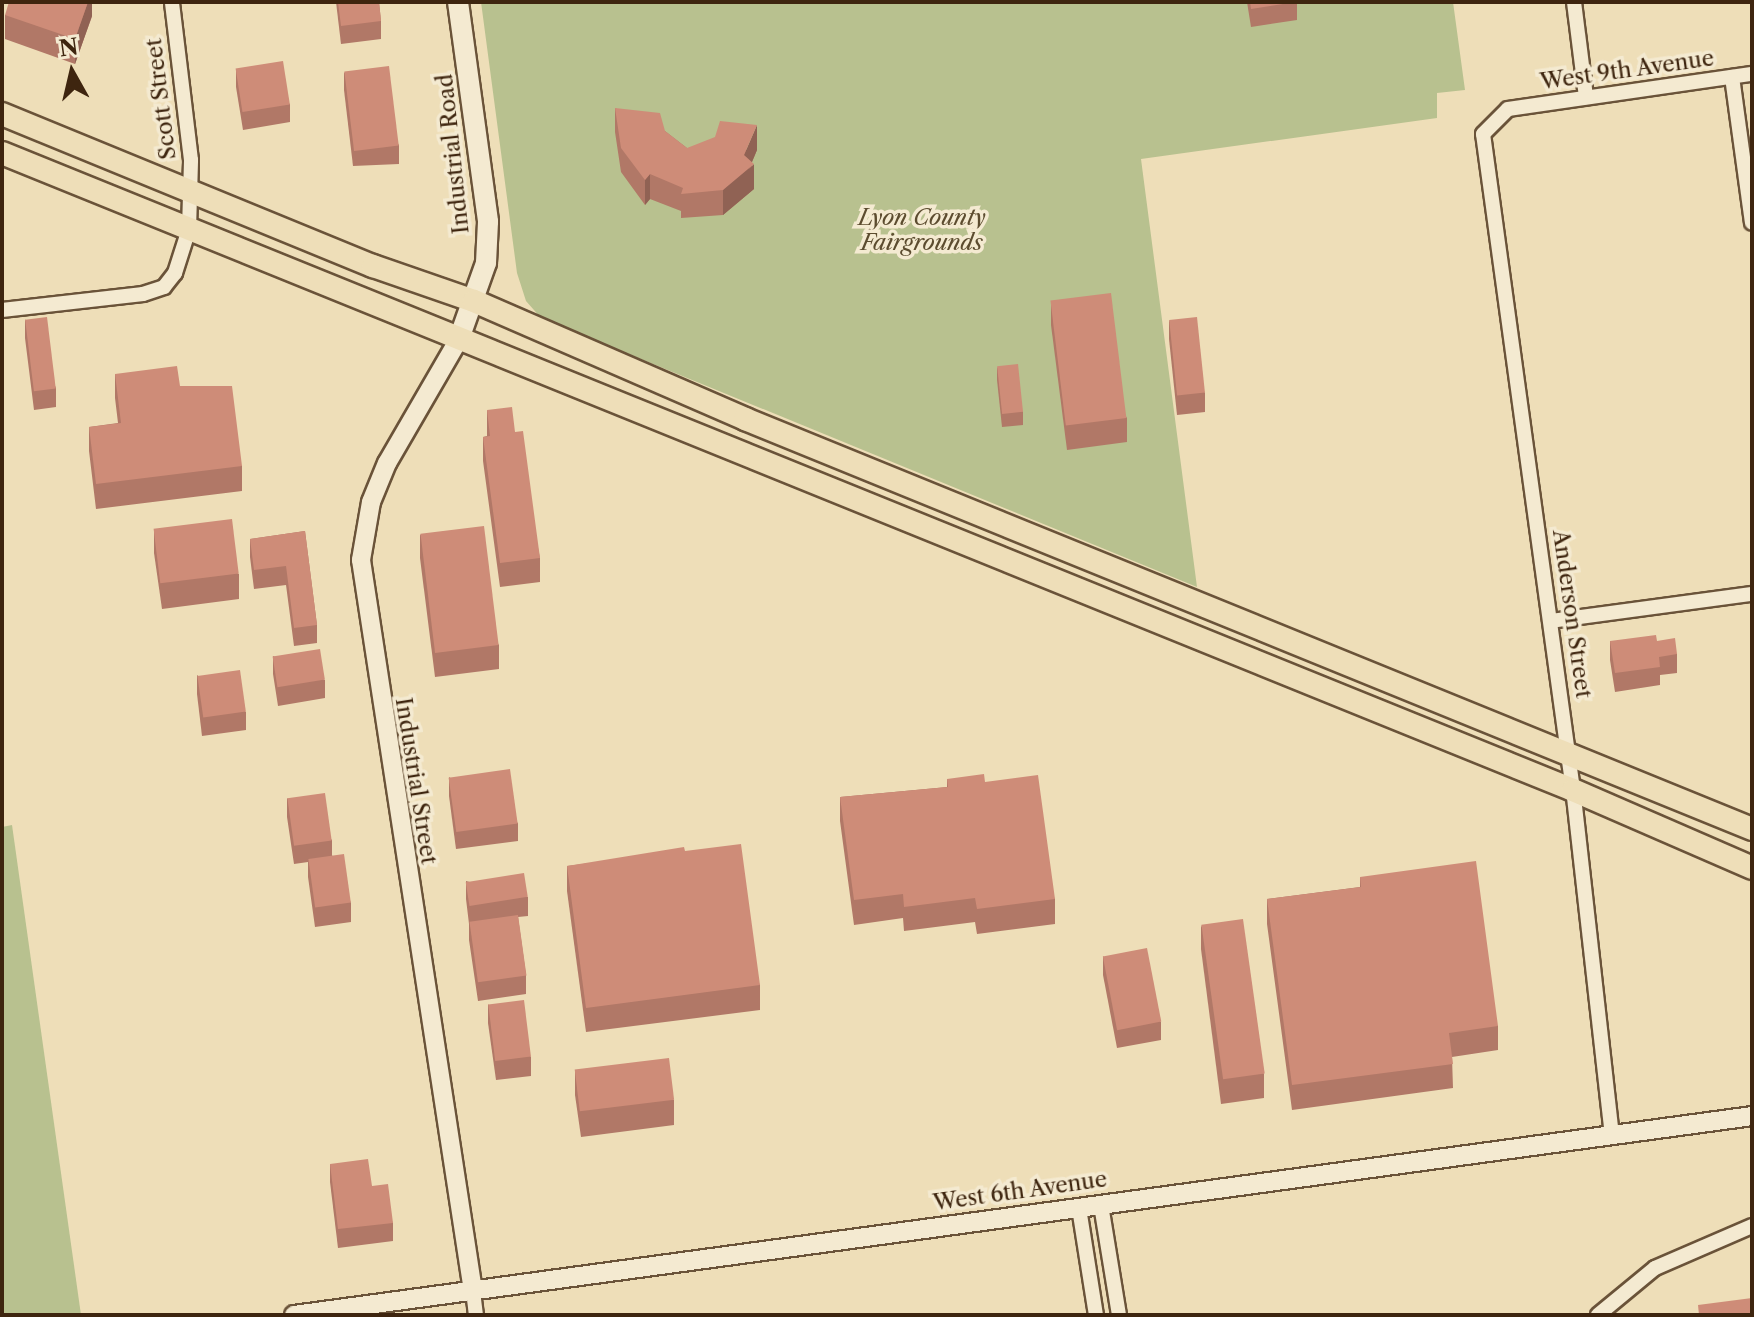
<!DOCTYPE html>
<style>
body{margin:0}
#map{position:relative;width:1754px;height:1317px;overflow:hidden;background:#eedeb8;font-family:"Libre Caslon Text",serif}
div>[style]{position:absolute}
.green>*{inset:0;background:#b8c18f}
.roads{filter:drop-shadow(2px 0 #6a5339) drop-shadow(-2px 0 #6a5339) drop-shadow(0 2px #6a5339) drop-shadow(0 -2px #6a5339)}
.minor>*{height:14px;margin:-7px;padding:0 7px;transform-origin:7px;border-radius:7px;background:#f4ead1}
.tertiary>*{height:18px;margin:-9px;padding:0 9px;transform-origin:9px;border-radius:9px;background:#f4ead1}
.secondary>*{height:20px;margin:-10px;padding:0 10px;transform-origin:10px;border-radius:10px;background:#f4ead1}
.primary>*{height:22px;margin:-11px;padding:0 11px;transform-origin:11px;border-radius:11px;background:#eedeb8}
.wall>*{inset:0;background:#b17867}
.shaded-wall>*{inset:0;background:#906254}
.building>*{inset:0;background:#ce8c78;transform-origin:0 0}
span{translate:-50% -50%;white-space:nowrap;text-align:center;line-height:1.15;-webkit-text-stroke:7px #f4ead1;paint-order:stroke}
.street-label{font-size:22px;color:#3e250f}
.park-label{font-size:22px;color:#5c4c2f;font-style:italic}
.frame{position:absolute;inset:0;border:4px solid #3e250f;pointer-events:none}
.north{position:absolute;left:32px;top:32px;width:80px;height:80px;-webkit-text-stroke:6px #f4ead1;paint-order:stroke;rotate:352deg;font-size:22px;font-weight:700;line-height:32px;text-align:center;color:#3e250f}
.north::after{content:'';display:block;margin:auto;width:28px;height:36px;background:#3e250f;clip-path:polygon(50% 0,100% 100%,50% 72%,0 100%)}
</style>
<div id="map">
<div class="green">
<i style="clip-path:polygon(481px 2px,1453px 2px,1465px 90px,1437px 93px,1437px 118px,1141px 159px,1197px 587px,541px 318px,526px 301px,517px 273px)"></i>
<i style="clip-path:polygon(12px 825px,81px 1315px,2px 1315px,2px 827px)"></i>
</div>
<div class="roads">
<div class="minor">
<i style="left:1574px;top:2px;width:96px;rotate:82.8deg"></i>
<i style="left:1732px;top:77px;width:147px;rotate:82.2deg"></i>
<i style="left:2px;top:310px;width:142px;rotate:-6.5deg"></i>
<i style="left:143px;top:294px;width:22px;rotate:-18deg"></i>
<i style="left:164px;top:287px;width:18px;rotate:-52deg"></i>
<i style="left:175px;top:273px;width:46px;rotate:-72.3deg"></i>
<i style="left:189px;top:229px;width:69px;rotate:-88.3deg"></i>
<i style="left:191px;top:160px;width:159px;rotate:-96.9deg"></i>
<i style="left:1551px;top:621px;width:203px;rotate:-7.7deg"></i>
<i style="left:1612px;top:1136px;width:348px;rotate:-96.4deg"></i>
<i style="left:1573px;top:790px;width:662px;rotate:-97.81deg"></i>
<i style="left:1483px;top:134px;width:35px;rotate:-45deg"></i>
<i style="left:1508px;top:109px;width:246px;rotate:-8.2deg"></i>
<i style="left:1101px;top:1205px;width:111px;rotate:80.7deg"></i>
<i style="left:1079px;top:1208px;width:108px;rotate:81deg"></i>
<i style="left:473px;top:1291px;width:24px;rotate:83deg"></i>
<i style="left:1598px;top:1315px;width:74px;rotate:-39.5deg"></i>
<i style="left:1655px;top:1268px;width:106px;rotate:-23.4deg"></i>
</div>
<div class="tertiary">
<i style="left:459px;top:339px;width:143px;rotate:120.1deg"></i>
<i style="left:387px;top:463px;width:42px;rotate:112.3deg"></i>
<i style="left:371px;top:502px;width:59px;rotate:99.8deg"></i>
<i style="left:361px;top:560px;width:740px;rotate:81.29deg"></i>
<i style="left:294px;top:1315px;width:1472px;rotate:-7.77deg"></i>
</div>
<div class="secondary">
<i style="left:458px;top:2px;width:222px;rotate:82.2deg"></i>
<i style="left:488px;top:222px;width:41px;rotate:92.8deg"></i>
<i style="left:486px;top:263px;width:81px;rotate:109.6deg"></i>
</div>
<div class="primary">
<i style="left:2px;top:114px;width:401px;rotate:22.3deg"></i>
<i style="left:373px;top:266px;width:107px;rotate:19.1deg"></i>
<i style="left:474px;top:301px;width:296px;rotate:23.5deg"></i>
<i style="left:745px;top:419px;width:1087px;rotate:22.15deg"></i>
<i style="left:2px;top:153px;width:1695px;rotate:22.07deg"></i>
<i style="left:1573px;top:790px;width:195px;rotate:23.5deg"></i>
</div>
</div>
<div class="wall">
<i style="clip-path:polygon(92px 2px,92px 16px,75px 64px,5px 39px,5px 15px)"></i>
<i style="clip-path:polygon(336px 2px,379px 2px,381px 21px,381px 39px,341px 44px)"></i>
<i style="clip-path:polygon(1247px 2px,1297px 2px,1297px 20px,1251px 27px)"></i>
<i style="clip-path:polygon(236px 69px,290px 104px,290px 122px,243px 130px,236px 87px)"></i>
<i style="clip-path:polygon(344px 72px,399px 145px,399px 164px,353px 166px,344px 90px)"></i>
<i style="clip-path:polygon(615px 108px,665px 131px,687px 148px,757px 150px,752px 162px,754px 189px,723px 215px,681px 218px,681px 211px,650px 199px,645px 205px,621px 172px,615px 132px)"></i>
<i style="clip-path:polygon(1051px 301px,1127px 418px,1127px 442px,1067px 450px,1051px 325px)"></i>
<i style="clip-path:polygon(25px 319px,56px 388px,56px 407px,34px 410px,25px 338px)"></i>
<i style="clip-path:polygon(1169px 320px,1205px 393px,1205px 412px,1177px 415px,1169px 339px)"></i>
<i style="clip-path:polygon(997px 367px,1023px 412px,1023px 425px,1002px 427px,997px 380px)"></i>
<i style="clip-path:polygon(115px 374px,180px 386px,242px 466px,242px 491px,96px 509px,89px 451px,89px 427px,118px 423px,115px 398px)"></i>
<i style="clip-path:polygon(487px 410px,515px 432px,540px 558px,540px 582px,500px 587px,483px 461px,483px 437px,487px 436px)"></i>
<i style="clip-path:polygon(154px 529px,239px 574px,239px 599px,162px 609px,154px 553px)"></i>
<i style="clip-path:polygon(305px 531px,317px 625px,317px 643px,294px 646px,286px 585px,254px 589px,250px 557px,250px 539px)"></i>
<i style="clip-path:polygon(420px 534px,499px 645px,499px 669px,435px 677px,420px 558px)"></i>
<i style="clip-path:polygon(1610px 641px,1657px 641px,1677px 654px,1677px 673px,1660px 675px,1660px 685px,1615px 692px,1610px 660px)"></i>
<i style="clip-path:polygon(273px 656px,325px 680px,325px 698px,278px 706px,273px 674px)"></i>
<i style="clip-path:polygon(197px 675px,246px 712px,246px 730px,202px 736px,197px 694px)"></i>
<i style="clip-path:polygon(449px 777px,518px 823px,518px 841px,456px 849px,449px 796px)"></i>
<i style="clip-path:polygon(947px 779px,985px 782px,1055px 899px,1055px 924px,977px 934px,975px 922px,904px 931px,903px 918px,854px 925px,840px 821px,840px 797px,947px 787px)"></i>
<i style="clip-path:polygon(287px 798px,332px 840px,332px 855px,351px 903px,351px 922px,315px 927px,308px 877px,308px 862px,294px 864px,287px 817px)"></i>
<i style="clip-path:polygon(685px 851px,760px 985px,760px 1010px,586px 1032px,567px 891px,567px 866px)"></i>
<i style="clip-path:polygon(1360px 877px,1498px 1026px,1498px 1050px,1452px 1057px,1453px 1088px,1292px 1110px,1267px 924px,1267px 899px,1360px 887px)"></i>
<i style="clip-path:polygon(466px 881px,528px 897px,528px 916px,518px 917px,526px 975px,526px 994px,478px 1001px,469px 940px,469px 924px,466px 899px)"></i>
<i style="clip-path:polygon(1201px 925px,1264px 1074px,1264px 1098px,1221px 1104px,1201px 949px)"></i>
<i style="clip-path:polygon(1103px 956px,1161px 1022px,1161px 1040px,1117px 1048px,1103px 975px)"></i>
<i style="clip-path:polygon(488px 1004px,531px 1057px,531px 1076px,496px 1080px,488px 1023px)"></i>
<i style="clip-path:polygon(575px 1071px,674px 1100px,674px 1125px,581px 1137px,575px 1095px)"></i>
<i style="clip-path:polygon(330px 1164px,372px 1186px,393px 1223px,393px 1241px,338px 1248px,330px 1182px)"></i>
</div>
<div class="shaded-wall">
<i style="clip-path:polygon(88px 2px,92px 2px,92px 16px,75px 64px,75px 39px)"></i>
<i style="clip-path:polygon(757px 125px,757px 150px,749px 169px,754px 164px,754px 189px,723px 215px,723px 190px,744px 155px)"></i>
<i style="clip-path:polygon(650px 174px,650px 199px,645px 205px,645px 180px)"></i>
</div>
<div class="building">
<i style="clip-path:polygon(9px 2px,88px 2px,75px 39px,5px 15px)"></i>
<i style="clip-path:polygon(338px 2px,379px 2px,381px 21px,341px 26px)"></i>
<i style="clip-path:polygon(1250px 2px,1296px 2px,1251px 9px)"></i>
<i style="left:283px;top:61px;width:44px;height:48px;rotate:81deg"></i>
<i style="left:389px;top:66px;width:80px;height:45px;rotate:83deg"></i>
<i style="clip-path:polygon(615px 108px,660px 113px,665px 131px,687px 148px,715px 137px,720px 121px,757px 125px,744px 155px,754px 164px,723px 190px,681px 194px,683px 188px,650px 174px,645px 180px,621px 148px)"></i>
<i style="left:1111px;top:293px;width:126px;height:61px;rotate:83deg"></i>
<i style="left:47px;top:317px;width:72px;height:22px;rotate:83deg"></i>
<i style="left:1197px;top:317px;width:76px;height:28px;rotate:84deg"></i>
<i style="left:1018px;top:364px;width:48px;height:21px;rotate:84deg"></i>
<i style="clip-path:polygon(177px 366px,180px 386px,232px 386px,242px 466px,96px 484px,89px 427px,121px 423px,115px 374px)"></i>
<i style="clip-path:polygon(512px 407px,515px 432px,523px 431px,540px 558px,500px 563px,483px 437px,490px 436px,487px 410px)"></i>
<i style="left:232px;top:519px;width:55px;height:79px;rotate:83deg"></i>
<i style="left:484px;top:526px;width:120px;height:64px;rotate:83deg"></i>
<i style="clip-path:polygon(305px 531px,317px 625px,294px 628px,286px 566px,254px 570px,250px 539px)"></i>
<i style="clip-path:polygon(1656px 635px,1657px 641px,1675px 638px,1677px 654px,1659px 657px,1660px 667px,1615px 673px,1610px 641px)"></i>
<i style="left:320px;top:649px;width:31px;height:48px;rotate:81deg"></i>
<i style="left:240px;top:670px;width:42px;height:43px;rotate:82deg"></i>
<i style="left:510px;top:769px;width:55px;height:62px;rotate:82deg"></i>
<i style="clip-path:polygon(984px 774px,985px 782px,1038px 775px,1055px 899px,977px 909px,975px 898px,904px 907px,903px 894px,854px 900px,840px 797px,948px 787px,947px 779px)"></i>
<i style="left:325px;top:793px;width:48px;height:38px;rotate:82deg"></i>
<i style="clip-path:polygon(741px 844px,760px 985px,586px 1008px,567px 866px,684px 847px,685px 851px)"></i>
<i style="left:344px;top:854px;width:49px;height:36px;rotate:82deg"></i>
<i style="clip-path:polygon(1476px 861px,1498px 1026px,1449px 1033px,1453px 1064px,1292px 1085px,1267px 899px,1361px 887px,1360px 877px)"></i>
<i style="left:524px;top:873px;width:24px;height:59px;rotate:81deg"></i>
<i style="left:518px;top:915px;width:61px;height:49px;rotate:82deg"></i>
<i style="left:1243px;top:919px;width:156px;height:42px;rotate:82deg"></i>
<i style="left:1147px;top:948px;width:75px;height:45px;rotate:79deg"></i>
<i style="left:524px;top:1000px;width:57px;height:36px;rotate:83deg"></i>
<i style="left:669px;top:1058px;width:42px;height:95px;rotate:83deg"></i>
<i style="clip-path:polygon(368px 1159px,372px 1186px,388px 1184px,393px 1223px,338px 1229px,330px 1164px)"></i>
<i style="clip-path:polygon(1752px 1298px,1752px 1315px,1699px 1315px,1698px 1305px)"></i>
</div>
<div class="street-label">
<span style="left:1627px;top:70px;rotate:-8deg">West 9th Avenue</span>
<span style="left:161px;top:99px;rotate:-97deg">Scott Street</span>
<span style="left:453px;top:154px;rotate:-96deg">Industrial Road</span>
<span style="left:1572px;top:614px;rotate:82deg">Anderson Street</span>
<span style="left:416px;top:781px;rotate:81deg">Industrial Street</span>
<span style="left:1020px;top:1191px;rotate:-8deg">West 6th Avenue</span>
</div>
<div class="park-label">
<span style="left:922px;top:230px">Lyon County<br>Fairgrounds</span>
</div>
<div class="frame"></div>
<div class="north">N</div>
</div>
